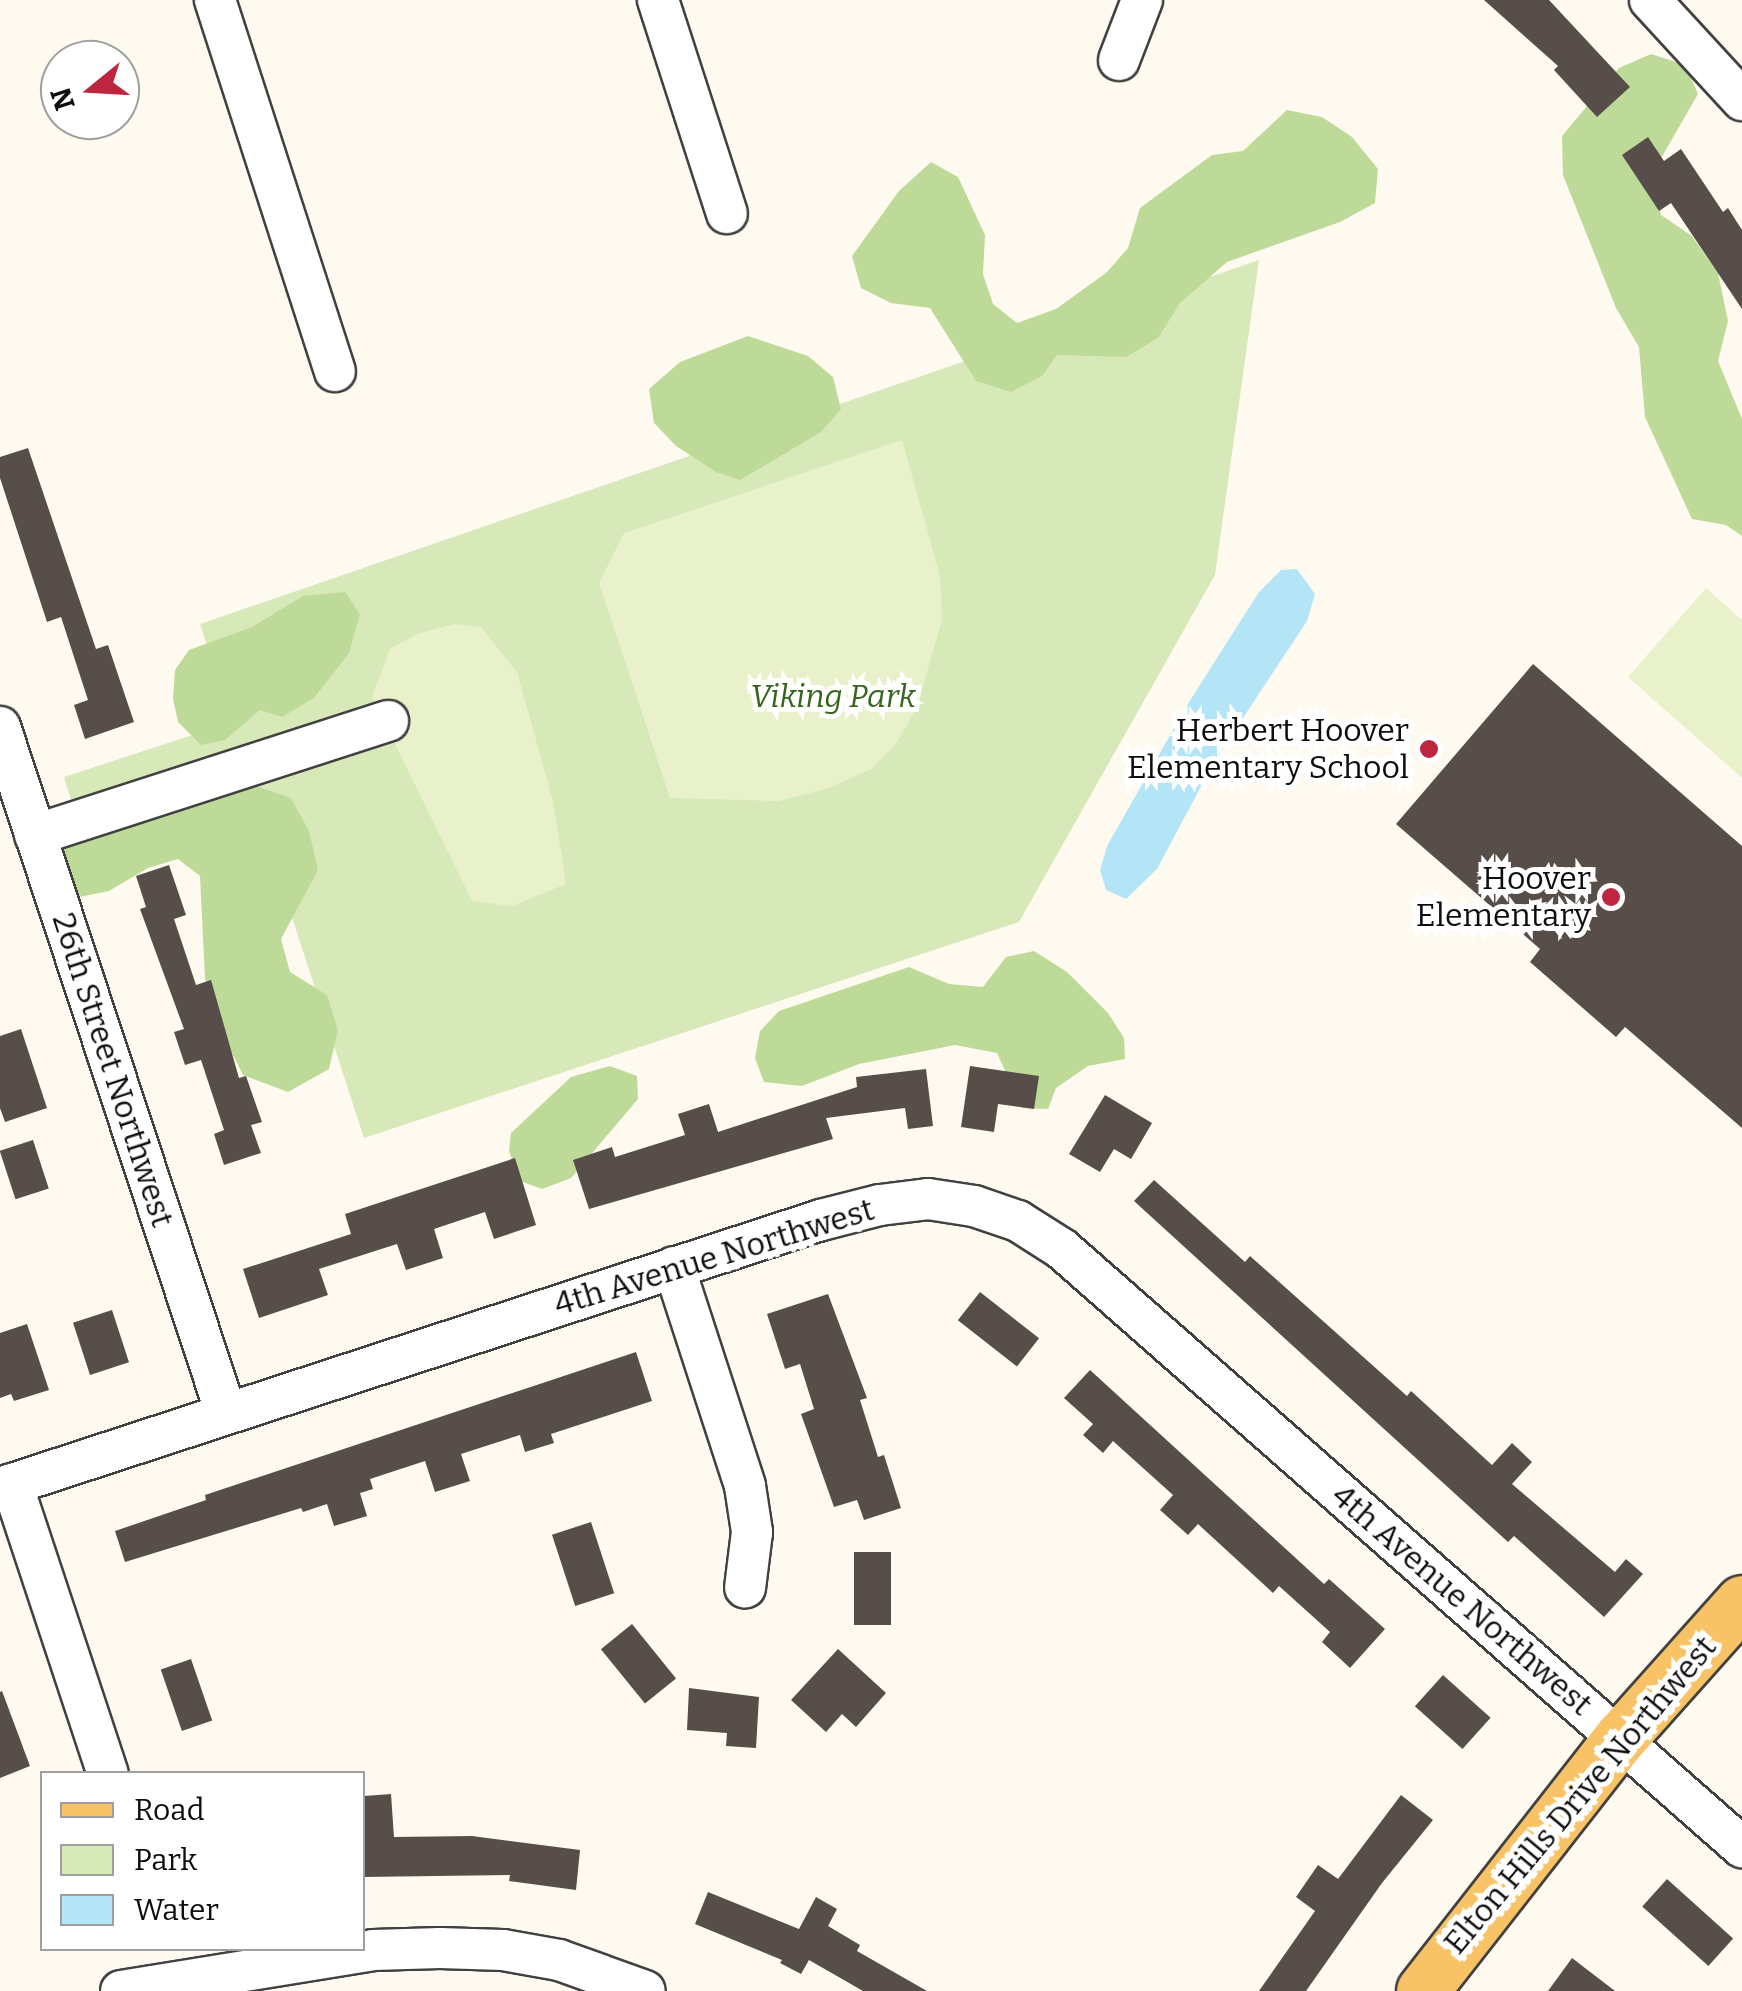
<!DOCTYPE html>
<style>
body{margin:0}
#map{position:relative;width:1742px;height:1991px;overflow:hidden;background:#fffaef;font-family:Bitter,serif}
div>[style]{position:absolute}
.green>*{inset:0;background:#d8e9b9}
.forest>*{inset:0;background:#beda98}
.pitch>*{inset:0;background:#e8f1ca}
.water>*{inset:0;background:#b4e5f6}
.building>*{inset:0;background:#574e4a;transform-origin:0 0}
.roads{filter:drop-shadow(2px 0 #414141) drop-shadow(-2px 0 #414141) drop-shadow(0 2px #414141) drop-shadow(0 -2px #414141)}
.minor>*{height:40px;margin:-20px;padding:0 20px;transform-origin:20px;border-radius:20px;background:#fff}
.major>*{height:52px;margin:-26px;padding:0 26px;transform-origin:26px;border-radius:26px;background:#f8c366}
.dots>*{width:28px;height:28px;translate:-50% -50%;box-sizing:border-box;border:5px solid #fff;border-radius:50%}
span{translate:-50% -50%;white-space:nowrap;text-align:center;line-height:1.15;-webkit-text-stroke:10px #fff;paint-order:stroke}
.park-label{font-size:32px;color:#36661e;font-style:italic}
.poi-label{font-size:32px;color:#0e0e0e}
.right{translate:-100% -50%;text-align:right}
.street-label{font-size:32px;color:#0e0e0e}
.legend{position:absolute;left:40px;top:1771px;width:325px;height:180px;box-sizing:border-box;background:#fff;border:2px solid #9f9f9f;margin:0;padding:12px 18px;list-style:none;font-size:30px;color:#0e0e0e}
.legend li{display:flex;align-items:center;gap:20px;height:50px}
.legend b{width:50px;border:2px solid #9f9f9f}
.north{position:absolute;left:40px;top:40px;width:100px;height:100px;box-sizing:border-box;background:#fff;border:2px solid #9f9f9f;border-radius:50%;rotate:252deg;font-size:28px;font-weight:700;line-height:40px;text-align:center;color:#0e0e0e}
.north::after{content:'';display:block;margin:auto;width:35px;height:45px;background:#be2640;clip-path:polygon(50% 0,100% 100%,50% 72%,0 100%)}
</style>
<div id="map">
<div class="green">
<i style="clip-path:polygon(1259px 260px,1215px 575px,1019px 922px,364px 1138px,256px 807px,89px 858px,64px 777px,232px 722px,200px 624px)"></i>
</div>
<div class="forest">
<i style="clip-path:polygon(1651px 54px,1685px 65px,1698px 94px,1652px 174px,1661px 215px,1692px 236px,1718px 273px,1728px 321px,1718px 361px,1742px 419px,1742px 536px,1726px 525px,1692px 519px,1645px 417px,1639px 347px,1616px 308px,1563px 175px,1562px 136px,1619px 68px)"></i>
<i style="clip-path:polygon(1287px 110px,1322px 117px,1352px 137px,1378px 169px,1375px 203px,1340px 222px,1227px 262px,1180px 303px,1158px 338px,1126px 357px,1057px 355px,1042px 376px,1011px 392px,976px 381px,930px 308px,891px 303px,861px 288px,852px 256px,899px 191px,931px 162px,958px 177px,985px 235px,983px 274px,993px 304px,1017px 323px,1056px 309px,1106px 273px,1128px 248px,1140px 208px,1212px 155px,1243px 151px)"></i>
<i style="clip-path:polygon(748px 336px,808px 356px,833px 377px,841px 409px,821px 432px,740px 480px,716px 472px,676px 446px,654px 423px,649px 389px,680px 362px)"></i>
<i style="clip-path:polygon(345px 592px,360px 614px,349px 653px,314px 698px,282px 717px,260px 710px,225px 740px,201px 745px,178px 722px,173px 699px,175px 670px,189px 650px,252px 627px,303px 596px)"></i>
<i style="clip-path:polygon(256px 786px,291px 798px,309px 831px,318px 870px,281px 939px,290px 972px,327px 995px,338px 1030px,329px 1069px,288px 1092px,243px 1075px,226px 1041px,205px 979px,200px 876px,178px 859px,148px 868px,109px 891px,79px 897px,66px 873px,63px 850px,92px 833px,156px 820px)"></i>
<i style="clip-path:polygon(1034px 951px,1067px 972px,1108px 1013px,1124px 1038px,1125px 1059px,1088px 1066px,1056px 1088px,1048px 1109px,1022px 1108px,997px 1053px,955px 1045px,859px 1064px,802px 1086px,764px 1082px,755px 1058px,760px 1031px,779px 1011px,909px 967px,949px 984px,983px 987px,1006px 957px)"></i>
<i style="clip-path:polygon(610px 1066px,637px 1076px,638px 1099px,571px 1178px,542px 1189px,520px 1181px,509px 1151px,511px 1133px,571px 1077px)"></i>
</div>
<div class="pitch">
<i style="clip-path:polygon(902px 440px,940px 576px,942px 619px,917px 708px,895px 745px,871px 769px,829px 788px,779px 801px,670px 798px,599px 583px,624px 533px)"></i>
<i style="clip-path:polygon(1706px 588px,1742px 620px,1742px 778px,1628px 677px)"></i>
<i style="clip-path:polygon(454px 624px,481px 627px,517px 672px,553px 801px,566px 884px,512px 906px,472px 901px,372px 697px,390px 649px,417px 634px)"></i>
</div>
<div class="water">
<i style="clip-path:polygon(1297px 569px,1315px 594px,1307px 621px,1214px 762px,1157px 869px,1126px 899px,1106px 890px,1100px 870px,1107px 846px,1189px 702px,1259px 592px,1281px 570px)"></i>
</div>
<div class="building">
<i style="clip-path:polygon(1484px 0,1549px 0,1630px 87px,1597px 117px,1554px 70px,1558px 66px)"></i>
<i style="clip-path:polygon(1648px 137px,1664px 161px,1681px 149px,1723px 212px,1728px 208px,1742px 230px,1742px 309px,1671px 203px,1659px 211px,1622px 155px)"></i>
<i style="clip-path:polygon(28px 448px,96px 649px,108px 645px,134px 722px,85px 739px,74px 705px,88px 700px,61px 617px,47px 622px,0 478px,0 457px)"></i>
<i style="clip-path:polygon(1533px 664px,1742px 846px,1742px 1128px,1625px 1027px,1616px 1037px,1530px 962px,1540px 949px,1396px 824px)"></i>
<i style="clip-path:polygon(169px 865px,186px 915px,174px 919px,196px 985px,211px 980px,239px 1078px,246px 1076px,262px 1122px,251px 1125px,261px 1153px,224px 1165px,214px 1134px,224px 1130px,201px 1060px,185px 1065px,174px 1032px,184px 1029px,140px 909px,146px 907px,136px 876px)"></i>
<i style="clip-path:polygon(21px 1029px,47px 1108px,5px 1122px,0 1108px,0 1036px)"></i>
<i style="clip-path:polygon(970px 1066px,1039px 1076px,1034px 1109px,998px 1104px,994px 1132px,961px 1127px)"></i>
<i style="clip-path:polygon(926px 1069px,933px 1126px,908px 1129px,905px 1108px,826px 1118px,833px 1139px,589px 1209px,573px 1160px,612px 1147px,615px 1157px,685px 1135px,678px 1114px,709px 1104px,718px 1132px,857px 1087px,856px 1077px)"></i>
<i style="clip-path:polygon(1105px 1095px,1152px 1123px,1131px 1159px,1114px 1149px,1100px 1172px,1069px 1154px)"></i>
<i style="left:33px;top:1140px;width:51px;height:35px;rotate:72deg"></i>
<i style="clip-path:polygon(515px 1158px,536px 1225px,494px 1239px,485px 1212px,434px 1229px,443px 1258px,406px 1270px,397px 1244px,319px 1269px,328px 1295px,259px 1318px,243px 1269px,351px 1234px,345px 1214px)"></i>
<i style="clip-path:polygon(1154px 1180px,1245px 1262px,1250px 1256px,1407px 1396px,1411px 1391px,1492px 1465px,1512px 1443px,1532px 1462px,1512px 1484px,1615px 1572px,1626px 1559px,1643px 1574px,1604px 1617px,1514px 1536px,1508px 1542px,1134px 1201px)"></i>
<i style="left:980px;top:1292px;width:75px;height:36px;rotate:38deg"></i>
<i style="clip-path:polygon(828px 1294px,867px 1398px,860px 1400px,878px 1457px,884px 1455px,901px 1508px,864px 1520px,857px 1500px,834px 1507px,801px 1414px,814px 1409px,800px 1364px,785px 1369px,767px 1314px)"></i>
<i style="left:112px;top:1310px;width:55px;height:41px;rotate:72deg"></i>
<i style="clip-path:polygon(27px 1324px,49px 1390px,14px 1401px,11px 1394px,0 1398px,0 1333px)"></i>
<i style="clip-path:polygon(636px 1352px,652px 1401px,551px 1434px,554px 1443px,525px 1452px,520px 1435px,461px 1454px,470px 1481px,435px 1492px,425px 1461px,370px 1479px,373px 1489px,360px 1493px,367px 1516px,334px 1526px,327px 1504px,303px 1512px,301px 1508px,125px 1562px,115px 1531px,206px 1500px,205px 1495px)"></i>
<i style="clip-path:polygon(1090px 1370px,1324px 1584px,1329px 1579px,1385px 1629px,1350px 1668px,1322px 1642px,1330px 1632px,1279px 1586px,1273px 1593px,1198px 1524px,1188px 1535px,1160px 1510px,1173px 1495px,1113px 1441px,1103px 1453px,1083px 1435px,1093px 1424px,1064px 1398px)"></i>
<i style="left:591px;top:1522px;width:75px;height:41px;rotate:72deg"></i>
<i style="left:854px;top:1552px;width:37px;height:73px"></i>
<i style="left:632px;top:1624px;width:70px;height:40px;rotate:51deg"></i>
<i style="clip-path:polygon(838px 1649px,886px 1693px,856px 1727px,842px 1714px,826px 1732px,791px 1700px)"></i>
<i style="left:191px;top:1659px;width:65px;height:32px;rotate:71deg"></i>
<i style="left:1443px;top:1675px;width:64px;height:42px;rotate:42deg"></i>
<i style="clip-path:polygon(689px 1688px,759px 1697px,756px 1748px,726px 1746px,727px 1733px,687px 1730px)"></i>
<i style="clip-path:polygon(2px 1691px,30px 1766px,0 1778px,0 1692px)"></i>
<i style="clip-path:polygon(391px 1794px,394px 1837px,472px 1836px,580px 1850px,576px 1890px,509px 1881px,510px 1875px,362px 1877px,364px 1796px)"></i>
<i style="clip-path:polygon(1401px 1795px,1433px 1820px,1382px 1883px,1306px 1991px,1259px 1991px,1315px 1911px,1296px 1897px,1318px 1865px,1338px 1879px)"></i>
<i style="left:1667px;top:1879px;width:89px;height:37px;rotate:42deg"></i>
<i style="clip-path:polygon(708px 1892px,799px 1929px,816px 1897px,837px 1909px,828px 1926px,860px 1945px,857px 1951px,927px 1991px,863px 1991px,809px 1960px,801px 1974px,780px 1963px,782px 1960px,695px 1924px)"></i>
<i style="clip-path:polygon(1572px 1958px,1615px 1991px,1548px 1991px)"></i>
</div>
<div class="roads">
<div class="minor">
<i style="left:215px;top:0;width:390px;rotate:72.1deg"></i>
<i style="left:658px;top:0;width:224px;rotate:72.1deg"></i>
<i style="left:1650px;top:0;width:136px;rotate:47.4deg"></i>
<i style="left:1119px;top:60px;width:64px;rotate:-69deg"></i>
<i style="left:0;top:727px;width:722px;rotate:71.77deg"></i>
<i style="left:35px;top:835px;width:371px;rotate:-17.9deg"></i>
<i style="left:674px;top:1267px;width:230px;rotate:72deg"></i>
<i style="left:745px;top:1486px;width:47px;rotate:81.3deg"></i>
<i style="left:752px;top:1532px;width:56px;rotate:97.1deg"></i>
<i style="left:12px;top:1484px;width:305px;rotate:71.7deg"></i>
<i style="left:0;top:1488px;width:864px;rotate:-18.08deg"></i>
<i style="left:821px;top:1220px;width:61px;rotate:-14.3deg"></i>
<i style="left:880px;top:1205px;width:48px;rotate:-7.1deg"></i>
<i style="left:928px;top:1199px;width:47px;rotate:8.7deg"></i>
<i style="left:974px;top:1206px;width:46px;rotate:18.8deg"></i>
<i style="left:1018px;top:1221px;width:52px;rotate:32.5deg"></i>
<i style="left:1062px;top:1249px;width:906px;rotate:41.33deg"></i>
<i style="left:121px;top:1991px;width:255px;rotate:-9.2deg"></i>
<i style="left:373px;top:1950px;width:67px;rotate:-1.7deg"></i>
<i style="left:440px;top:1948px;width:63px;rotate:1.8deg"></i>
<i style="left:503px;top:1950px;width:57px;rotate:10.1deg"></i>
<i style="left:559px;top:1960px;width:91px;rotate:19.8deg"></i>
</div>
<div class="major">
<i style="left:1423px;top:1991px;width:321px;rotate:-52deg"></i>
<i style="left:1621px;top:1738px;width:182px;rotate:-48.3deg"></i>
</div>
</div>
<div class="dots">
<i style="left:1429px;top:749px;background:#be2640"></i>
<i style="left:1611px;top:897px;background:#be2640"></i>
</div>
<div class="park-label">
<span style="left:833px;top:696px">Viking Park</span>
</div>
<div class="poi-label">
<span class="right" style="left:1409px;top:749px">Herbert Hoover<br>Elementary School</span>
<span class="right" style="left:1591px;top:897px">Hoover<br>Elementary</span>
</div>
<div class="street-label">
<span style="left:113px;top:1070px;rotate:72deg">26th Street Northwest</span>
<span style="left:714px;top:1257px;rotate:-17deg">4th Avenue Northwest</span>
<span style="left:1462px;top:1600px;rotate:41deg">4th Avenue Northwest</span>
<span style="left:1580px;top:1795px;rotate:-50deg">Elton Hills Drive Northwest</span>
</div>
<ul class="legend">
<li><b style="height:12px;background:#f8c366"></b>Road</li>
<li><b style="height:28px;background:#d8e9b9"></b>Park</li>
<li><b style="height:28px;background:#b4e5f6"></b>Water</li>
</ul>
<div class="north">N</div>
</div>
